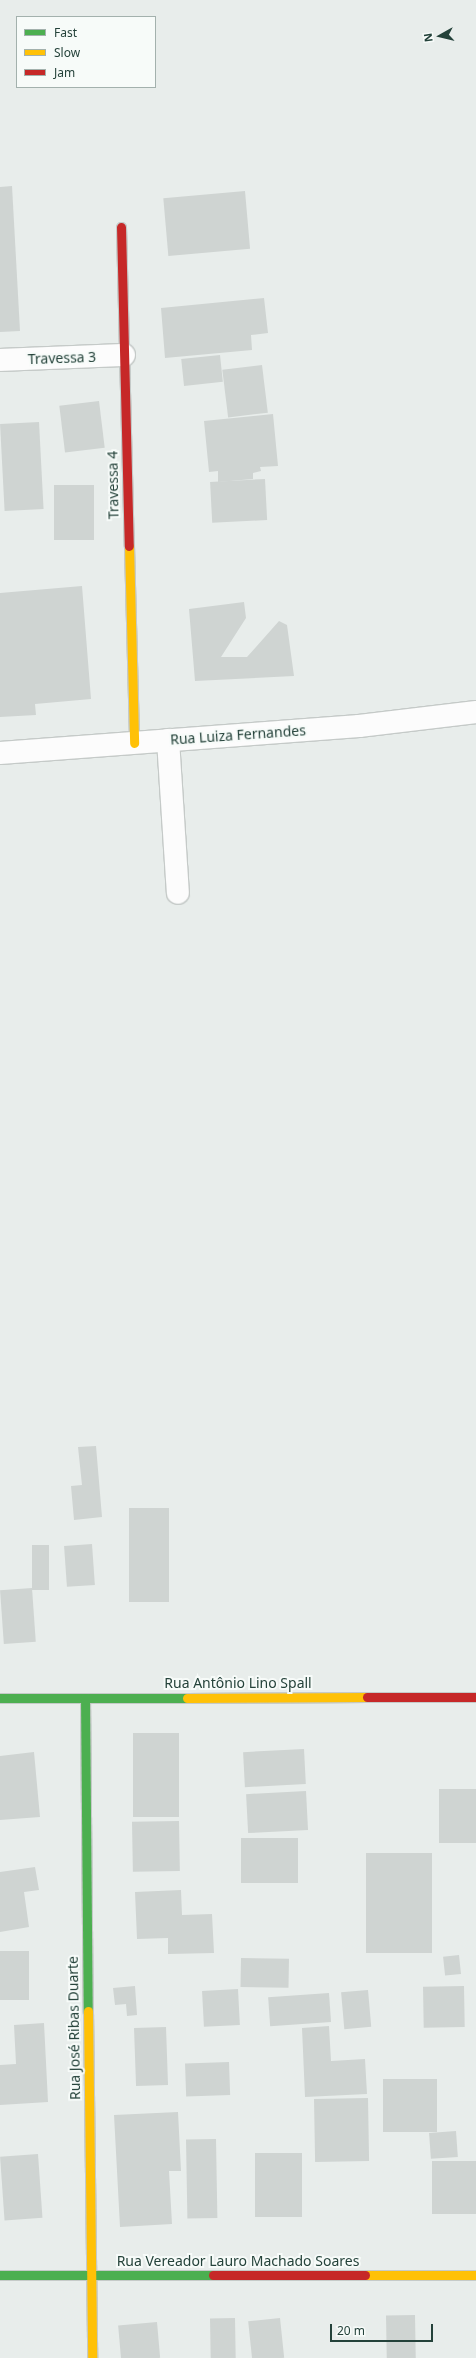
<!DOCTYPE html>
<meta charset="utf-8">
<style>
body{margin:0}
#map{position:relative;width:476px;height:2358px;overflow:hidden;background:#e8edeb;font-family:"Noto Sans",sans-serif}
div>[style]{position:absolute}
.building>*{inset:0;background:#cfd4d2;transform-origin:0 0}
.roads{filter:drop-shadow(1px 0 #c5cac8) drop-shadow(-1px 0 #c5cac8) drop-shadow(0 1px #c5cac8) drop-shadow(0 -1px #c5cac8)}
.street>*{height:22px;margin:-11px;padding:0 11px;transform-origin:11px;border-radius:11px;background:#fcfcfc}
.fast>*{height:9px;margin:-4.5px;padding:0 4.5px;transform-origin:4.5px;border-radius:4.5px;background:#4caf50}
.slow>*{height:9px;margin:-4.5px;padding:0 4.5px;transform-origin:4.5px;border-radius:4.5px;background:#ffc107}
.jam>*{height:9px;margin:-4.5px;padding:0 4.5px;transform-origin:4.5px;border-radius:4.5px;background:#c62828}
span{translate:-50% -50%;white-space:nowrap;text-align:center;line-height:1.15;-webkit-text-stroke:4px #f7fbf9;paint-order:stroke}
.street-label{font-size:14px;color:#24423a}
.legend{position:absolute;left:16px;top:16px;width:140px;height:72px;box-sizing:border-box;background:#f7fbf9;border:1px solid #a3b1ad;margin:0;padding:5px 7px;list-style:none;font-size:12px;color:#24423a}
.legend li{display:flex;align-items:center;gap:8px;height:20px}
.legend b{width:20px;border:1px solid #a3b1ad}
.north{position:absolute;left:420px;top:16px;width:40px;height:40px;-webkit-text-stroke:3px #f7fbf9;paint-order:stroke;rotate:262deg;font-size:11px;font-weight:700;line-height:16px;text-align:center;color:#24423a}
.north::after{content:'';display:block;margin:auto;width:14px;height:18px;background:#24423a;clip-path:polygon(50% 0,100% 100%,50% 72%,0 100%)}
.scale{position:absolute;left:330px;top:2324px;width:103px;height:18px;box-sizing:border-box;border:2px solid #24423a;border-top:0;padding-left:5px;font-size:12px;line-height:14px;white-space:nowrap;color:#24423a;-webkit-text-stroke:3px #f7fbf9;paint-order:stroke}
</style>
<div id="map">
<div class="building">
<i style="clip-path:polygon(12px 186px,20px 331px,0 332px,0 187px)"></i>
<i style="left:245px;top:191px;width:58px;height:82px;rotate:85deg"></i>
<i style="clip-path:polygon(264px 298px,268px 333px,251px 335px,252px 350px,165px 358px,161px 308px)"></i>
<i style="left:220px;top:355px;width:27px;height:39px;rotate:84deg"></i>
<i style="left:262px;top:365px;width:48px;height:40px;rotate:83deg"></i>
<i style="left:99px;top:401px;width:47px;height:40px;rotate:83deg"></i>
<i style="clip-path:polygon(273px 414px,278px 466px,260px 467px,261px 471px,253px 473px,253px 479px,218px 482px,218px 471px,209px 472px,204px 421px)"></i>
<i style="left:39px;top:422px;width:87px;height:39px;rotate:87deg"></i>
<i style="left:265px;top:479px;width:41px;height:55px;rotate:87deg"></i>
<i style="left:54px;top:485px;width:40px;height:55px"></i>
<i style="clip-path:polygon(82px 586px,91px 699px,35px 704px,36px 715px,0 717px,0 593px)"></i>
<i style="clip-path:polygon(244px 602px,246px 618px,221px 657px,247px 657px,279px 621px,287px 625px,294px 676px,195px 681px,189px 609px)"></i>
<i style="clip-path:polygon(96px 1446px,102px 1517px,74px 1520px,71px 1486px,82px 1485px,78px 1447px)"></i>
<i style="left:129px;top:1508px;width:40px;height:94px"></i>
<i style="left:92px;top:1544px;width:41px;height:28px;rotate:86deg"></i>
<i style="left:32px;top:1545px;width:17px;height:45px"></i>
<i style="left:32px;top:1588px;width:54px;height:32px;rotate:86deg"></i>
<i style="left:133px;top:1733px;width:46px;height:84px"></i>
<i style="left:304px;top:1749px;width:35px;height:61px;rotate:87deg"></i>
<i style="clip-path:polygon(34px 1752px,40px 1817px,0 1820px,0 1756px)"></i>
<i style="left:476px;top:1789px;width:54px;height:37px;rotate:90deg"></i>
<i style="left:306px;top:1791px;width:39px;height:60px;rotate:87deg"></i>
<i style="left:179px;top:1821px;width:50px;height:47px;rotate:89deg"></i>
<i style="left:241px;top:1838px;width:57px;height:45px"></i>
<i style="left:366px;top:1853px;width:66px;height:100px"></i>
<i style="clip-path:polygon(35px 1867px,39px 1890px,24px 1892px,29px 1927px,0 1932px,0 1872px)"></i>
<i style="clip-path:polygon(181px 1890px,182px 1915px,212px 1914px,214px 1953px,168px 1954px,168px 1938px,137px 1939px,135px 1892px)"></i>
<i style="left:0;top:1951px;width:29px;height:49px"></i>
<i style="left:459px;top:1955px;width:19px;height:16px;rotate:84deg"></i>
<i style="left:241px;top:1958px;width:48px;height:29px;rotate:1deg"></i>
<i style="clip-path:polygon(135px 1986px,137px 2015px,127px 2016px,126px 2004px,115px 2005px,113px 1988px)"></i>
<i style="left:464px;top:1986px;width:41px;height:41px;rotate:89deg"></i>
<i style="left:238px;top:1989px;width:36px;height:36px;rotate:87deg"></i>
<i style="left:368px;top:1990px;width:37px;height:27px;rotate:85deg"></i>
<i style="left:329px;top:1993px;width:29px;height:61px;rotate:86deg"></i>
<i style="clip-path:polygon(44px 2023px,48px 2102px,0 2105px,0 2065px,16px 2064px,14px 2025px)"></i>
<i style="clip-path:polygon(329px 2026px,331px 2061px,365px 2059px,367px 2094px,305px 2097px,302px 2028px)"></i>
<i style="left:166px;top:2027px;width:58px;height:32px;rotate:88deg"></i>
<i style="left:229px;top:2062px;width:33px;height:44px;rotate:88deg"></i>
<i style="left:383px;top:2079px;width:54px;height:53px"></i>
<i style="left:368px;top:2098px;width:63px;height:54px;rotate:89deg"></i>
<i style="clip-path:polygon(178px 2112px,181px 2171px,169px 2171px,172px 2224px,120px 2227px,114px 2115px)"></i>
<i style="left:456px;top:2131px;width:26px;height:27px;rotate:86deg"></i>
<i style="left:216px;top:2139px;width:79px;height:30px;rotate:89deg"></i>
<i style="left:302px;top:2153px;width:64px;height:47px;rotate:90deg"></i>
<i style="left:38px;top:2154px;width:64px;height:38px;rotate:86deg"></i>
<i style="left:432px;top:2161px;width:44px;height:53px"></i>
<i style="left:415px;top:2315px;width:43px;height:29px;rotate:89deg"></i>
<i style="left:235px;top:2318px;width:40px;height:25px;rotate:89deg"></i>
<i style="left:280px;top:2318px;width:40px;height:32px;rotate:84deg"></i>
<i style="left:157px;top:2322px;width:36px;height:39px;rotate:85deg"></i>
</div>
<div class="roads">
<div class="street">
<i style="left:0;top:360px;width:124px;rotate:-2.3deg"></i>
<i style="left:168px;top:740px;width:153px;rotate:86.3deg"></i>
<i style="left:0;top:753px;width:360px;rotate:-4.3deg"></i>
<i style="left:359px;top:726px;width:118px;rotate:-6.8deg"></i>
</div>
<div class="fast">
<i style="left:0;top:1698px;width:187px"></i>
<i style="left:85px;top:1698px;width:313px;rotate:89.5deg"></i>
<i style="left:0;top:2275px;width:213px"></i>
</div>
<div class="slow">
<i style="left:129px;top:546px;width:197px;rotate:88.5deg"></i>
<i style="left:187px;top:1698px;width:180px;rotate:-0.3deg"></i>
<i style="left:88px;top:2011px;width:347px;rotate:89.3deg"></i>
<i style="left:365px;top:2275px;width:111px"></i>
</div>
<div class="jam">
<i style="left:121px;top:227px;width:319px;rotate:88.6deg"></i>
<i style="left:367px;top:1697px;width:109px"></i>
<i style="left:213px;top:2275px;width:152px"></i>
</div>
</div>
<div class="street-label">
<span style="left:62px;top:358px;rotate:-2deg">Travessa 3</span>
<span style="left:113px;top:485px;rotate:-91deg">Travessa 4</span>
<span style="left:238px;top:735px;rotate:-4deg">Rua Luiza Fernandes</span>
<span style="left:238px;top:1683px">Rua Antônio Lino Spall</span>
<span style="left:74px;top:2028px;rotate:-91deg">Rua José Ribas Duarte</span>
<span style="left:238px;top:2261px">Rua Vereador Lauro Machado Soares</span>
</div>
<ul class="legend">
<li><b style="height:5px;background:#4caf50"></b>Fast</li>
<li><b style="height:5px;background:#ffc107"></b>Slow</li>
<li><b style="height:5px;background:#c62828"></b>Jam</li>
</ul>
<div class="north">N</div>
<div class="scale">20 m</div>
</div>
